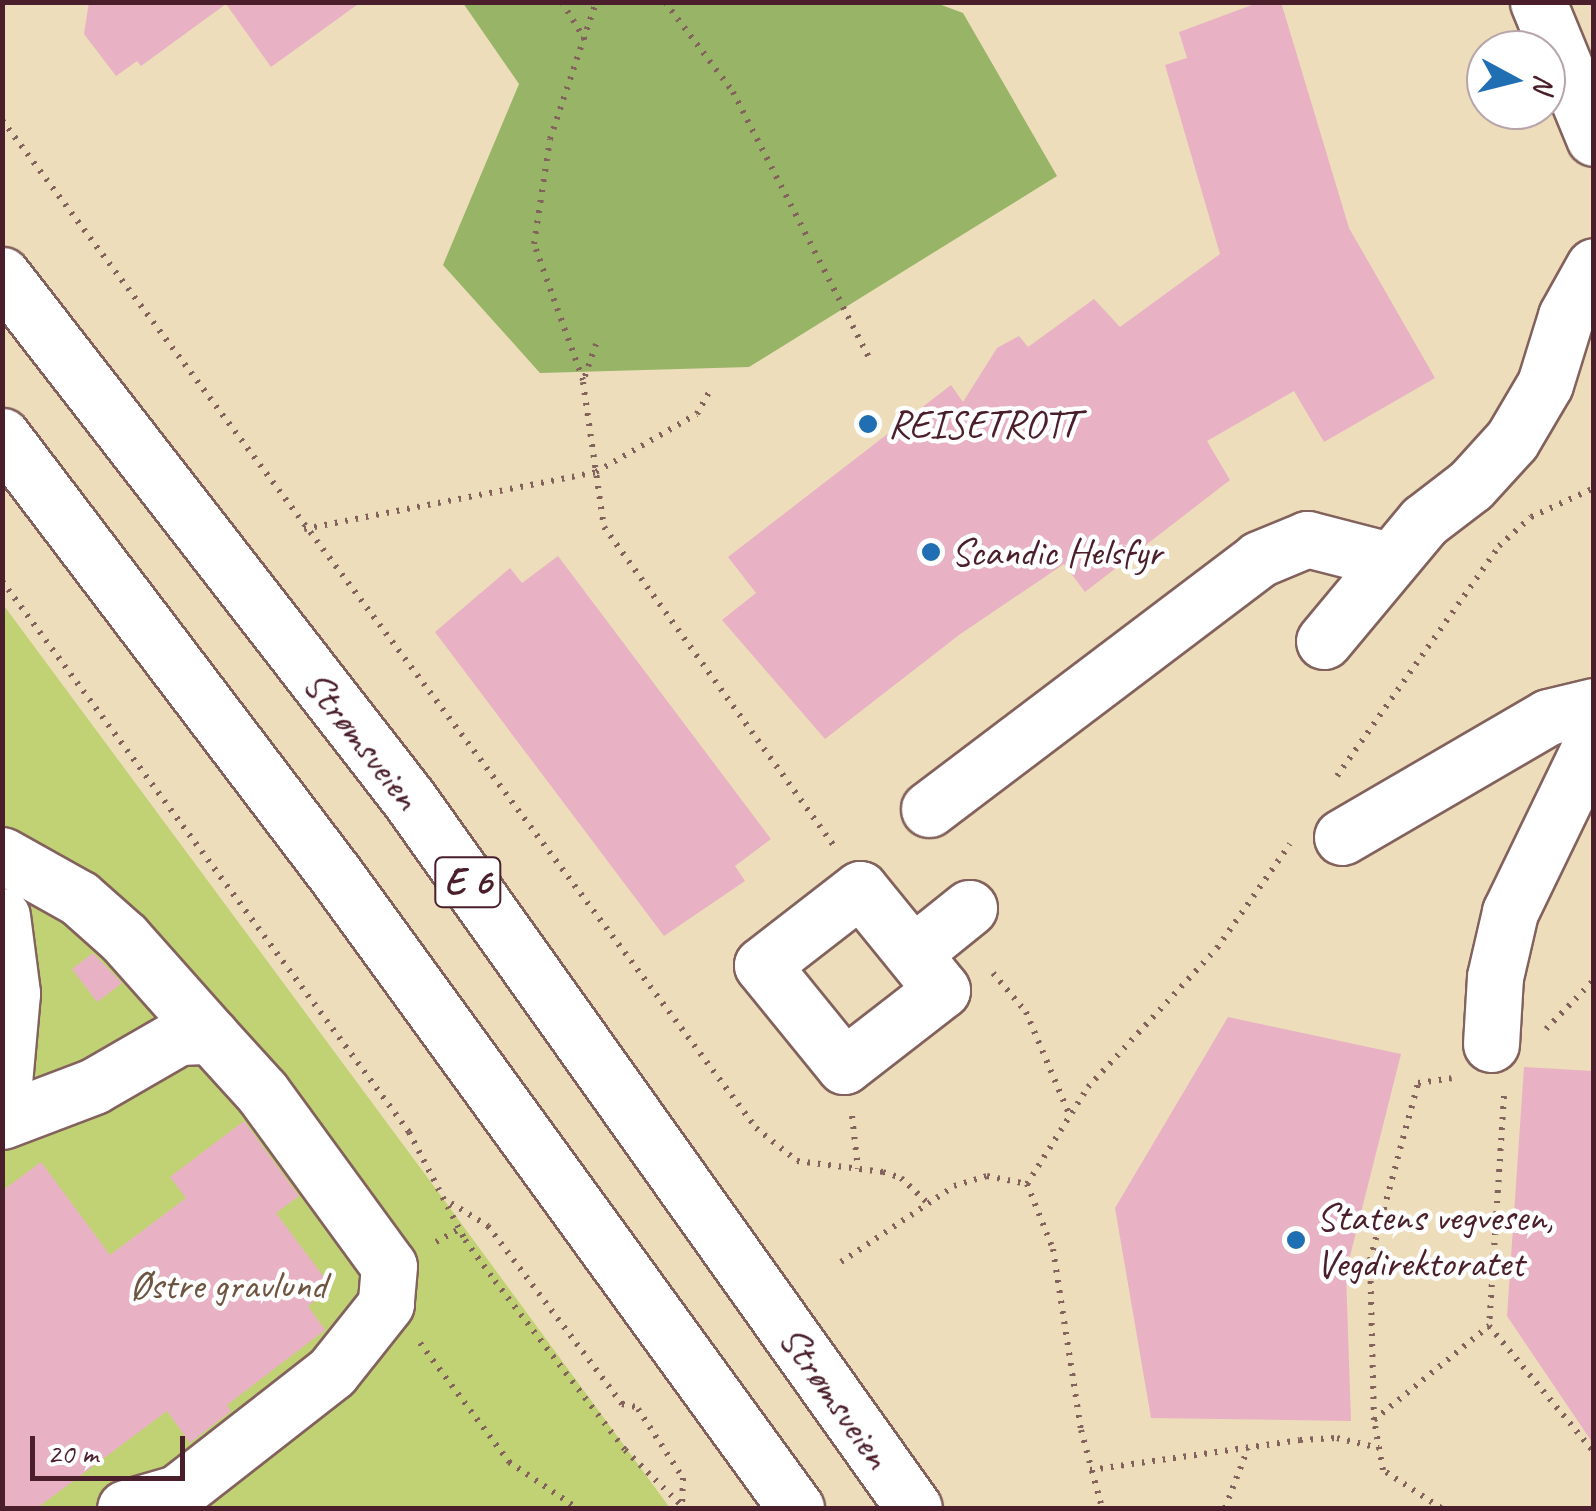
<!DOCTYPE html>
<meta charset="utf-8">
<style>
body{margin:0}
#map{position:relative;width:1596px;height:1511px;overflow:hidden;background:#edddbb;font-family:Caveat,sans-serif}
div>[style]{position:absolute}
.green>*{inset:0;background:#c1d274}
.forest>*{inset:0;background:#98b466}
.building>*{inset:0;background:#e8b2c4}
.path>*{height:6px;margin-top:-3px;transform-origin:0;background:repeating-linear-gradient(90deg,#83625d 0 2.5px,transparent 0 10.5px)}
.roads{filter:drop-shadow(2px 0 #83625d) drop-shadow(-2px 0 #83625d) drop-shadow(0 2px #83625d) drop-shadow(0 -2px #83625d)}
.minor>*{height:55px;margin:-27.5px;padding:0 27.5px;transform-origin:27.5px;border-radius:27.5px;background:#fff}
.highway>*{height:55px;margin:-27.5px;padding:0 27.5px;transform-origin:27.5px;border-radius:27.5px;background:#fff}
.dots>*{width:28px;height:28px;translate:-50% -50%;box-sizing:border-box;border:5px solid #fff;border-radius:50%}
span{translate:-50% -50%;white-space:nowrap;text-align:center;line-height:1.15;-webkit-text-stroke:9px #fff;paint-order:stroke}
.shield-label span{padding:2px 8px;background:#fff;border:2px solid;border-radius:8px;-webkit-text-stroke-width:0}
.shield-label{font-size:38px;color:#4a1f2b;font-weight:700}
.poi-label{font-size:40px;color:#4a1f2b}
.left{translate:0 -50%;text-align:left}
.street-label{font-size:40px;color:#4a1f2b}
.park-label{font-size:40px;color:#6e5541}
.frame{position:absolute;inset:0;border:5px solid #4a1f2b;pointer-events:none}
.north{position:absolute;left:1466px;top:30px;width:100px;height:100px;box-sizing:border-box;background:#fff;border:2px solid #b7a5aa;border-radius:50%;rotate:97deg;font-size:28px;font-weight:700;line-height:40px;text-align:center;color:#4a1f2b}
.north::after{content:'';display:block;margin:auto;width:35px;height:45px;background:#1f6fb2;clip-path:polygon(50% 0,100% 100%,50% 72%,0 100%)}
.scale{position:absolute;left:30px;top:1436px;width:155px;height:45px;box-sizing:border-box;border:5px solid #4a1f2b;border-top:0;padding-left:12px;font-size:30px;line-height:35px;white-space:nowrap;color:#4a1f2b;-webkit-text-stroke:8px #fff;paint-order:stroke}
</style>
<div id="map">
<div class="green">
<i style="clip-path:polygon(2px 603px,433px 1185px,670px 1508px,3px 1508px)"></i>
</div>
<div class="forest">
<i style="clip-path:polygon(463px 3px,936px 3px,963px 13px,1057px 176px,749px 367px,540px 373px,443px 265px,519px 84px)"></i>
</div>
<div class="building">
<i style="clip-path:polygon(89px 2px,361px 2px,271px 67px,226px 4px,141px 66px,137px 61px,116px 76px,84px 34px)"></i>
<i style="clip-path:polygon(1260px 2px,1281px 2px,1349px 228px,1435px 378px,1324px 442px,1294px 391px,1207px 441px,1230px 480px,1085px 592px,1064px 564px,959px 635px,825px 739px,722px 620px,756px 593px,728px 557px,951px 385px,963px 402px,997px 348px,1019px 336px,1028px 347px,1094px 299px,1120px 327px,1220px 254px,1165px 65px,1187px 58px,1179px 32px)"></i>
<i style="clip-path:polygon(558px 556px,771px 839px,735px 866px,745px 881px,664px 936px,435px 632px,510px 568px,522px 583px)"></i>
<i style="clip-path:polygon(93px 953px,122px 983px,97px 1002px,72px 969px)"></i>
<i style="clip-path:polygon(1228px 1017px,1401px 1054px,1346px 1272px,1351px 1421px,1151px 1418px,1115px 1208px)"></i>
<i style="clip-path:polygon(1524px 1067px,1594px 1071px,1594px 1445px,1507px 1316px)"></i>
<i style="clip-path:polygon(244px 1121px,299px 1196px,276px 1213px,332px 1288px,308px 1306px,325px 1330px,227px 1405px,231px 1411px,190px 1443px,167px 1411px,37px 1508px,2px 1508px,2px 1191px,41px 1162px,110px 1255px,186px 1198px,170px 1177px)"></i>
</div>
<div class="path">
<i style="left:562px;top:2px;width:44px;rotate:58.8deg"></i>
<i style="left:665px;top:2px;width:113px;rotate:52.9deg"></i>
<i style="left:733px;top:92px;width:301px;rotate:62.9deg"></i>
<i style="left:2px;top:120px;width:1259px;rotate:53.2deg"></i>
<i style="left:756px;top:1128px;width:53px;rotate:38.8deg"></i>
<i style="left:797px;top:1161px;width:87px;rotate:7.3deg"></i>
<i style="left:883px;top:1172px;width:19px;rotate:18deg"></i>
<i style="left:901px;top:1178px;width:34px;rotate:43deg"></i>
<i style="left:596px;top:344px;width:40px;rotate:108.9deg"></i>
<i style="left:583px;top:382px;width:147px;rotate:81.8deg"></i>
<i style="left:604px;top:527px;width:392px;rotate:54.2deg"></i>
<i style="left:583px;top:380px;width:145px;rotate:-109.8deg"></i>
<i style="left:534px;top:244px;width:106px;rotate:-81.3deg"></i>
<i style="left:550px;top:139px;width:145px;rotate:-71.4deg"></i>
<i style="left:304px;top:529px;width:298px;rotate:-11deg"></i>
<i style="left:596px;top:472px;width:116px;rotate:-29.9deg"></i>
<i style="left:697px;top:414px;width:25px;rotate:-61deg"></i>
<i style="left:2px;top:581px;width:685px;rotate:53.55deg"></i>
<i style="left:409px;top:1132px;width:122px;rotate:62.6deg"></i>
<i style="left:465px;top:1240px;width:51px;rotate:53.8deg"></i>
<i style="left:495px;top:1281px;width:213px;rotate:52.4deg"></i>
<i style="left:625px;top:1450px;width:83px;rotate:44.5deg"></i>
<i style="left:1337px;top:776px;width:281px;rotate:-54.8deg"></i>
<i style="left:1499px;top:546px;width:43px;rotate:-42.2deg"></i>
<i style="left:1531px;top:517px;width:69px;rotate:-24.7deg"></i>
<i style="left:993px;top:973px;width:51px;rotate:49.8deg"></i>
<i style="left:1026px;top:1012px;width:111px;rotate:67.1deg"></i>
<i style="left:1546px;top:1029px;width:69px;rotate:-45.6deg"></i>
<i style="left:1504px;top:1096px;width:230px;rotate:93.7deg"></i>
<i style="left:1489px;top:1326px;width:164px;rotate:50.2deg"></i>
<i style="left:852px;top:1116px;width:53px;rotate:83.5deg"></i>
<i style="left:1027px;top:1184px;width:115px;rotate:-57.8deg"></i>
<i style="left:1088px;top:1087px;width:190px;rotate:-47.1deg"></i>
<i style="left:1217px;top:948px;width:127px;rotate:-54.9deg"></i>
<i style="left:451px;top:1203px;width:44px;rotate:31.9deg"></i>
<i style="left:488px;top:1226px;width:223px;rotate:53deg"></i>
<i style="left:622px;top:1404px;width:19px;rotate:12deg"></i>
<i style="left:436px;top:1242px;width:29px;rotate:-29deg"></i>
<i style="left:841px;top:1262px;width:136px;rotate:-33.9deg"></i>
<i style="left:954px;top:1186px;width:34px;rotate:-17deg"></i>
<i style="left:987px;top:1176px;width:41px;rotate:11.3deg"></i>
<i style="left:1027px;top:1184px;width:70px;rotate:68.2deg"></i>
<i style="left:1053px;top:1249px;width:183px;rotate:81.2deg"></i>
<i style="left:1081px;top:1430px;width:81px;rotate:74.9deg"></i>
<i style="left:420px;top:1343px;width:149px;rotate:53.2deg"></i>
<i style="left:509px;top:1462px;width:82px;rotate:34.1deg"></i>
<i style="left:638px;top:1409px;width:82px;rotate:56.9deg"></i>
<i style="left:683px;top:1478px;width:28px;rotate:92deg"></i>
<i style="left:1374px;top:1420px;width:149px;rotate:-39.3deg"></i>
<i style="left:1090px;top:1470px;width:212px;rotate:-8.1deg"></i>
<i style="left:1300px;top:1440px;width:37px;rotate:-3deg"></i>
<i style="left:1337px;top:1438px;width:43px;rotate:13.4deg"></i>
<i style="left:1225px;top:1508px;width:64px;rotate:-69deg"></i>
<i style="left:1441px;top:1508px;width:69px;rotate:-146.8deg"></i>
<i style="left:1383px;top:1470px;width:51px;rotate:-100.2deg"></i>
<i style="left:1374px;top:1420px;width:160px;rotate:-91.4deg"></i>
<i style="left:1370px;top:1260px;width:183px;rotate:-74.8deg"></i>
<i style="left:1418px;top:1083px;width:34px;rotate:-8deg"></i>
</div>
<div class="roads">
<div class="minor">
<i style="left:1538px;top:2px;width:147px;rotate:67.6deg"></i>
<i style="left:1324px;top:641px;width:156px;rotate:-50.2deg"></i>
<i style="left:1424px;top:521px;width:59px;rotate:-37.5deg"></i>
<i style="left:1471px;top:485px;width:61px;rotate:-47.7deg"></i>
<i style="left:1512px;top:440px;width:65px;rotate:-59.5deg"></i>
<i style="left:1545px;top:384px;width:71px;rotate:-72.8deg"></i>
<i style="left:1566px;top:316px;width:57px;rotate:-60.8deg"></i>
<i style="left:929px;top:809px;width:414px;rotate:-37.1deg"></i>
<i style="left:1259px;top:559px;width:52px;rotate:-22.6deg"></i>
<i style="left:1307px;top:539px;width:85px;rotate:14.4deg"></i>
<i style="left:1342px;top:837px;width:238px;rotate:-30.2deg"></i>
<i style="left:1548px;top:717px;width:47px;rotate:-13.4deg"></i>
<i style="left:2px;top:855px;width:88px;rotate:29.2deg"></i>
<i style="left:79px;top:898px;width:60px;rotate:41.6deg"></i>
<i style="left:124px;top:938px;width:131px;rotate:48.4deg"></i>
<i style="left:860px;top:889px;width:130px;rotate:50.9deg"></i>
<i style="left:942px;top:990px;width:124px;rotate:142.2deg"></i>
<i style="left:844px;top:1066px;width:130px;rotate:-129.1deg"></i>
<i style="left:762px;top:965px;width:124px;rotate:-37.8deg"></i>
<i style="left:2px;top:916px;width:78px;rotate:82.6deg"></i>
<i style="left:12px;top:993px;width:113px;rotate:95.1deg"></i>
<i style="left:913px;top:953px;width:72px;rotate:-38.8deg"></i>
<i style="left:1491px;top:1044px;width:67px;rotate:-86.6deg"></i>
<i style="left:1495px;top:977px;width:67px;rotate:-77deg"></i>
<i style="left:1510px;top:912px;width:193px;rotate:-64.2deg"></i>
<i style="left:2px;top:1121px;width:98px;rotate:-20.8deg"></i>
<i style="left:94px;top:1086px;width:98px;rotate:-30deg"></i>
<i style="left:179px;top:1037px;width:32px;rotate:-2deg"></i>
<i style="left:211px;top:1036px;width:76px;rotate:47.7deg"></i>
<i style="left:262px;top:1092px;width:215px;rotate:53.9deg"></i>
<i style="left:389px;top:1266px;width:38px;rotate:95deg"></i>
<i style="left:386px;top:1304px;width:87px;rotate:128.5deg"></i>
<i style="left:332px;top:1372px;width:197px;rotate:142deg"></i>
<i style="left:177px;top:1493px;width:54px;rotate:163.9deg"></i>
</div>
<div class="highway">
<i style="left:2px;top:275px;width:663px;rotate:52.16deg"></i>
<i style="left:409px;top:799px;width:870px;rotate:54.54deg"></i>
<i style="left:2px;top:436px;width:550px;rotate:52.76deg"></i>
<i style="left:335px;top:874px;width:784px;rotate:53.98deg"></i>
</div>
</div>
<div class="dots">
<i style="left:868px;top:424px;background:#1f6fb2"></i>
<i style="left:931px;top:552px;background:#1f6fb2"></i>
<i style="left:1296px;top:1240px;background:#1f6fb2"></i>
</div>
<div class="shield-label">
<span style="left:468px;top:882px">E 6</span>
</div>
<div class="poi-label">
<span class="left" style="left:888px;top:424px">REISETROTT</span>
<span class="left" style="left:951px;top:552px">Scandic Helsfyr</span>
<span class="left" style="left:1316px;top:1240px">Statens vegvesen,<br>Vegdirektoratet</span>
</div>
<div class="street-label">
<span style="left:362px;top:740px;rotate:52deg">Strømsveien</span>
<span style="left:835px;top:1397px;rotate:55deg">Strømsveien</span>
</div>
<div class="park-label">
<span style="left:228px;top:1285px">Østre gravlund</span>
</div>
<div class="frame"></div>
<div class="north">N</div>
<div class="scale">20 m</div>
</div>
